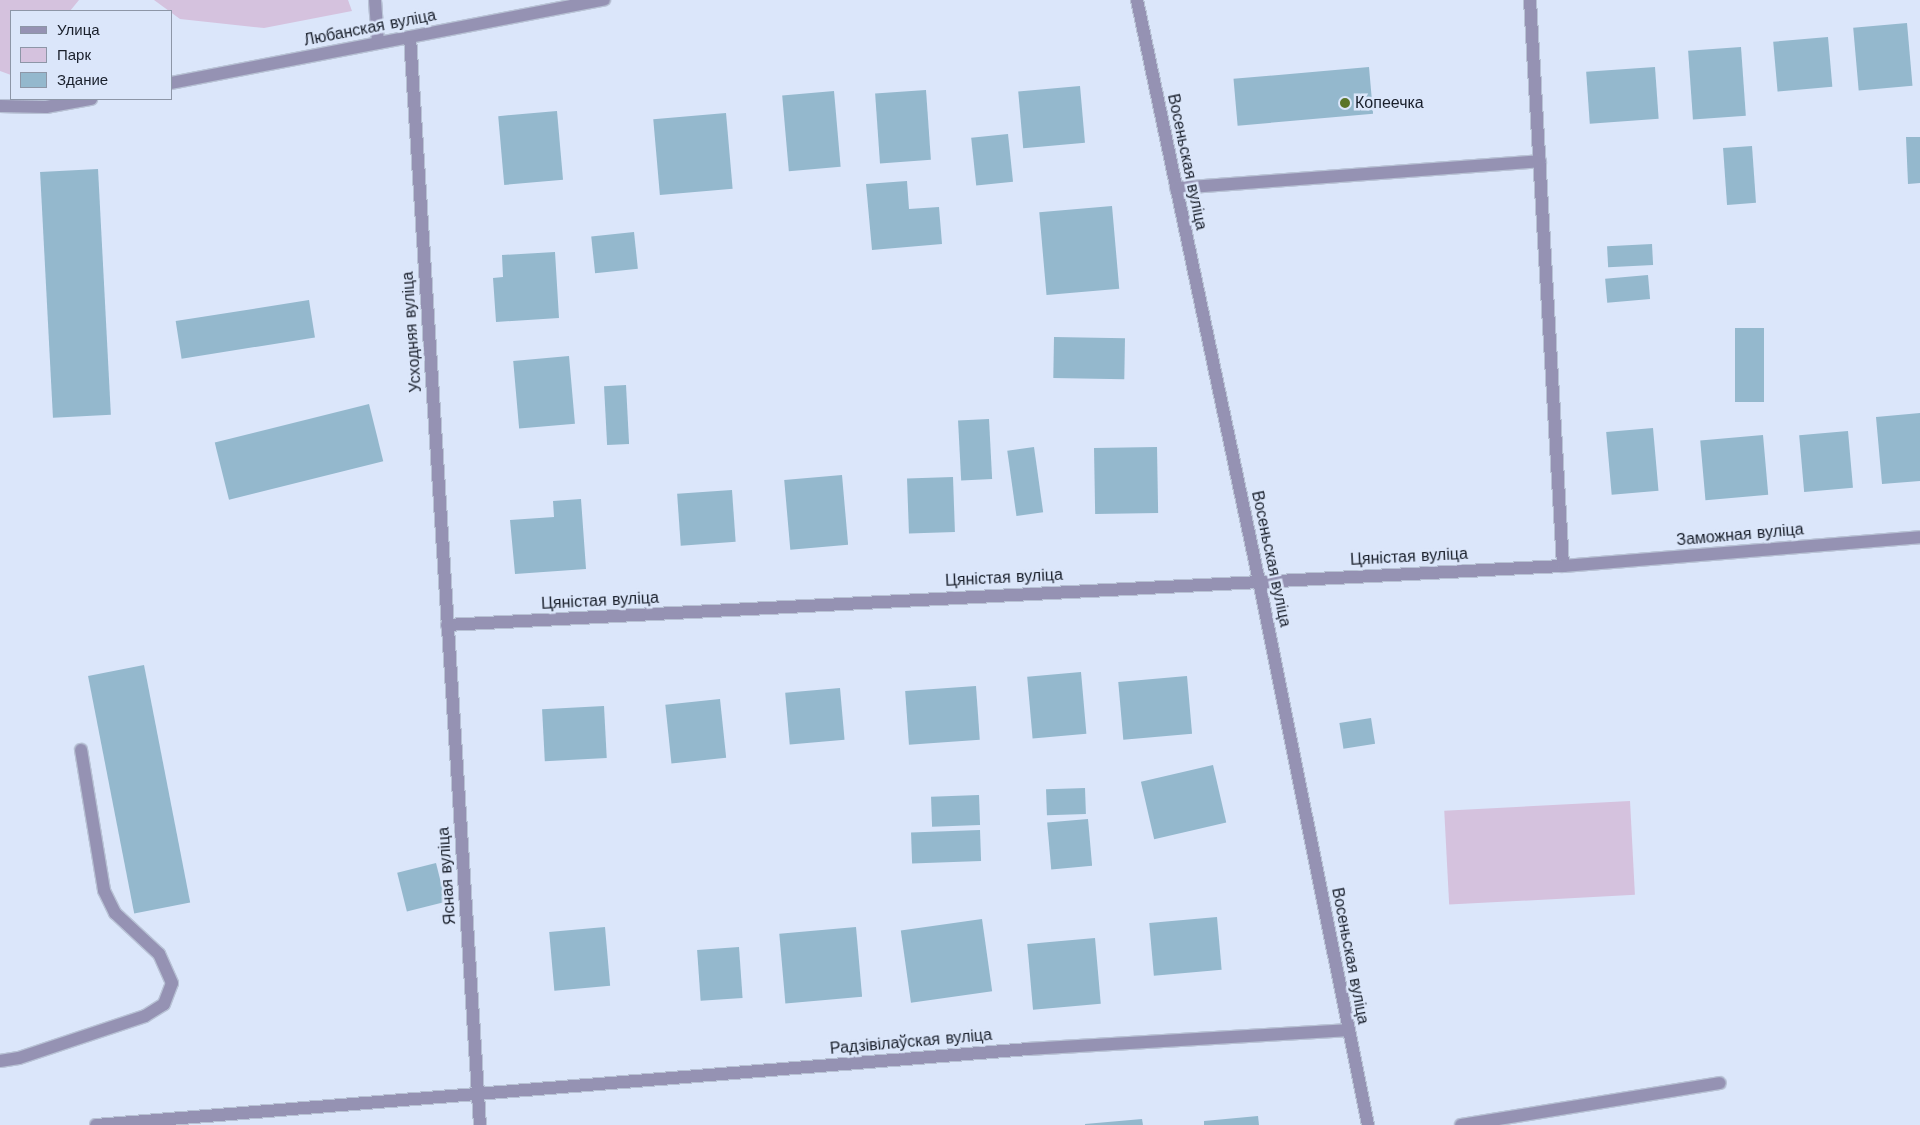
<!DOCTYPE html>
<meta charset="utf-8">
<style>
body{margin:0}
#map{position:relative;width:1920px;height:1125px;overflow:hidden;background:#dbe6fa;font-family:"Work Sans",sans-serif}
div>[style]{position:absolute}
.green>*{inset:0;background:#d5c2de;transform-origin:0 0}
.building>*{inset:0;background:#94b8cd;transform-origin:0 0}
.roads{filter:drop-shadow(1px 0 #b8c2d5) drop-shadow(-1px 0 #b8c2d5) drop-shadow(0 1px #b8c2d5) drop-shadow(0 -1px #b8c2d5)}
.minor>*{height:12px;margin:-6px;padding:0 6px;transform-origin:6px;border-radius:6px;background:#9592b3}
.dots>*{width:14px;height:14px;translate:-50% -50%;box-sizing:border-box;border:2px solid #dbe6fa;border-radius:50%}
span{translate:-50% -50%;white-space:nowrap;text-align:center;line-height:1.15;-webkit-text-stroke:5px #dbe6fa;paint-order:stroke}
.street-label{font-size:16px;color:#191f2b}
.poi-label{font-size:16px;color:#191f2b}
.left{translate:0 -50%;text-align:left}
.legend{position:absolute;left:10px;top:10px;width:162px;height:90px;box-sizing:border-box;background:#dbe6fa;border:1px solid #8d96a7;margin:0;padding:6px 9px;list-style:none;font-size:15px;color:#191f2b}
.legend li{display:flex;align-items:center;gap:10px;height:25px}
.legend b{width:25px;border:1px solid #8d96a7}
</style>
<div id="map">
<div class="green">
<i style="clip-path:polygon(0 0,79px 0,70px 11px,11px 11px,11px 75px,0 71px)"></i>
<i style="clip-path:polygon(154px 0,348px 0,352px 11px,264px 28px,180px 19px)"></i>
<i style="left:1630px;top:801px;width:94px;height:186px;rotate:87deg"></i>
</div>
<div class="building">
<i style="left:1907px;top:23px;width:63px;height:54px;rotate:85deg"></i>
<i style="left:1828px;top:37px;width:50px;height:55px;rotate:85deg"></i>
<i style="left:1741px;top:47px;width:69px;height:53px;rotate:86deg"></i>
<i style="left:1369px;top:67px;width:47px;height:136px;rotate:85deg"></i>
<i style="left:1655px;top:67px;width:52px;height:69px;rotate:86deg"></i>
<i style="left:1080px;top:86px;width:57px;height:62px;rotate:85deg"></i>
<i style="left:926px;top:90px;width:70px;height:51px;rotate:86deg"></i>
<i style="left:834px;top:91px;width:76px;height:52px;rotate:85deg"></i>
<i style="left:557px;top:111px;width:69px;height:59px;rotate:85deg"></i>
<i style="left:726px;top:113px;width:76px;height:73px;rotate:85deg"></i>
<i style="left:1008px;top:134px;width:48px;height:37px;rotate:84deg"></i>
<i style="clip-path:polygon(1906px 137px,1920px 137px,1920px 183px,1908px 184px)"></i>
<i style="left:1752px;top:146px;width:57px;height:29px;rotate:86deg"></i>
<i style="left:98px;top:169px;width:246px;height:58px;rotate:87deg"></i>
<i style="clip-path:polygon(907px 181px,909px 209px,939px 207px,942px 244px,872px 250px,866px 184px)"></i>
<i style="left:1112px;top:206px;width:83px;height:73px;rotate:85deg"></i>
<i style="left:634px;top:232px;width:37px;height:43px;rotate:84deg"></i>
<i style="left:1652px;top:244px;width:21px;height:45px;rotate:87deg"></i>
<i style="clip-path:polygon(555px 252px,559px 318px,496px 322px,493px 278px,503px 277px,502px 255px)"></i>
<i style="left:1648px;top:275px;width:24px;height:43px;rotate:85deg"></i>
<i style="left:309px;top:300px;width:38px;height:135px;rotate:81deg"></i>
<i style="left:1735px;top:328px;width:29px;height:74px"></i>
<i style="left:1054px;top:337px;width:71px;height:41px;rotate:1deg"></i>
<i style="left:569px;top:356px;width:68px;height:56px;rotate:85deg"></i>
<i style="left:626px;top:385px;width:59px;height:22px;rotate:87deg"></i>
<i style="left:369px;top:404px;width:59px;height:159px;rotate:76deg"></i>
<i style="clip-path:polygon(1920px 413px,1920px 481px,1882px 484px,1876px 417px)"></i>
<i style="left:989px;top:419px;width:60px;height:31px;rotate:87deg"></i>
<i style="left:1653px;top:428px;width:63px;height:47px;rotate:85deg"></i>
<i style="left:1848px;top:431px;width:57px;height:49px;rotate:85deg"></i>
<i style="left:1763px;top:435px;width:60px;height:63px;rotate:85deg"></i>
<i style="left:1034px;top:447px;width:66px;height:27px;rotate:82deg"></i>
<i style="left:1157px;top:447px;width:66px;height:63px;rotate:89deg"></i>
<i style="left:842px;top:475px;width:70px;height:58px;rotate:85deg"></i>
<i style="left:953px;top:477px;width:55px;height:46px;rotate:88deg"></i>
<i style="left:732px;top:490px;width:52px;height:55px;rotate:86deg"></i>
<i style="clip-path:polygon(581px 499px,586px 569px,515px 574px,510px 520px,554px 517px,553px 501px)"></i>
<i style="left:144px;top:665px;width:242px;height:57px;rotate:79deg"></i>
<i style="left:1081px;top:672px;width:62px;height:54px;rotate:85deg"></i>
<i style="left:1187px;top:676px;width:58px;height:69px;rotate:85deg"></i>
<i style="left:976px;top:686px;width:54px;height:71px;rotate:86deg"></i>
<i style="left:840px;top:688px;width:52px;height:55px;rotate:85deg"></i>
<i style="left:720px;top:699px;width:59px;height:55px;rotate:84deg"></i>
<i style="left:604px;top:706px;width:52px;height:62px;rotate:87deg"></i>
<i style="left:1371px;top:718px;width:26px;height:32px;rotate:81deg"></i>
<i style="left:1213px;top:765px;width:59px;height:74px;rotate:77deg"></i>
<i style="left:1085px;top:788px;width:26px;height:39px;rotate:88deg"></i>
<i style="left:979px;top:795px;width:30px;height:48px;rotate:88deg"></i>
<i style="left:1088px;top:819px;width:47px;height:41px;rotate:85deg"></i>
<i style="left:980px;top:830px;width:31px;height:69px;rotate:88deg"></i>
<i style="left:436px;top:863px;width:40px;height:40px;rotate:76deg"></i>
<i style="left:1217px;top:917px;width:53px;height:68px;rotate:85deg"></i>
<i style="left:982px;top:919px;width:73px;height:82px;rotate:82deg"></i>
<i style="left:605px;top:927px;width:59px;height:56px;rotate:85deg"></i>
<i style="left:856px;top:927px;width:70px;height:77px;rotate:85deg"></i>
<i style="left:1095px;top:938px;width:66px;height:68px;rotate:85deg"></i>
<i style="left:739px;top:947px;width:51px;height:42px;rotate:86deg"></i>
<i style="clip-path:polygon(1258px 1116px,1259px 1125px,1204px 1125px,1204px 1121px)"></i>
<i style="clip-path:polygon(1142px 1119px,1143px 1125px,1085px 1125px,1085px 1124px)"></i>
</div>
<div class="roads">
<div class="minor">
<i style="left:375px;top:0;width:43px;rotate:86deg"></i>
<i style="left:1137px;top:0;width:594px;rotate:78.14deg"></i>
<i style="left:1259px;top:581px;width:555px;rotate:78.67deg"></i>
<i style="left:1530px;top:0;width:567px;rotate:86.66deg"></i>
<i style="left:410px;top:37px;width:1090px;rotate:86.32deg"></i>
<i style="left:171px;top:83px;width:441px;rotate:-10.9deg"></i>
<i style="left:0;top:106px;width:46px;rotate:1.2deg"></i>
<i style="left:46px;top:107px;width:46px;rotate:-10.1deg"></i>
<i style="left:1176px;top:188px;width:365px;rotate:-4.2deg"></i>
<i style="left:447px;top:625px;width:1118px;rotate:-3.03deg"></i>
<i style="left:1563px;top:566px;width:358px;rotate:-4.6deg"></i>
<i style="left:0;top:1061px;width:19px;rotate:-9deg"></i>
<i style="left:19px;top:1058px;width:133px;rotate:-18.4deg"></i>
<i style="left:145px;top:1016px;width:22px;rotate:-32deg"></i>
<i style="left:164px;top:1004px;width:22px;rotate:-69deg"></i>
<i style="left:172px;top:983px;width:32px;rotate:-114deg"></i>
<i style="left:159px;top:954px;width:60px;rotate:-137deg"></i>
<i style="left:115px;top:913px;width:25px;rotate:-116deg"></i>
<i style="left:104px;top:890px;width:142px;rotate:-99.3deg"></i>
<i style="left:96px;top:1125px;width:936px;rotate:-4.66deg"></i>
<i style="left:1029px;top:1049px;width:320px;rotate:-3.4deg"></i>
<i style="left:1461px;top:1125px;width:262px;rotate:-9.2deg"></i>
</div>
</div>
<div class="dots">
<i style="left:1345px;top:103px;background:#5b7528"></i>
</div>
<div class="street-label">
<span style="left:370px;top:28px;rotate:-11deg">Любанская вуліца</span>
<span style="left:1187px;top:162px;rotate:78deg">Восеньская вуліца</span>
<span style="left:412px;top:332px;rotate:-94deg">Усходняя вуліца</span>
<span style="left:1740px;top:535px;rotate:-5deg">Заможная вуліца</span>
<span style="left:1409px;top:557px;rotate:-3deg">Цяністая вуліца</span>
<span style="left:1271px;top:559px;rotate:78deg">Восеньская вуліца</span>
<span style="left:1004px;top:578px;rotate:-3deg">Цяністая вуліца</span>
<span style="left:600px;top:601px;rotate:-3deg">Цяністая вуліца</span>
<span style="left:447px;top:876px;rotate:-94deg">Ясная вуліца</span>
<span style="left:1350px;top:956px;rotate:79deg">Восеньская вуліца</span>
<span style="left:911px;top:1042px;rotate:-5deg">Радзівілаўская вуліца</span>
</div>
<div class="poi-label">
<span class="left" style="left:1355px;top:103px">Копеечка</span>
</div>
<ul class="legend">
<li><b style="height:6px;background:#9592b3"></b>Улица</li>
<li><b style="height:14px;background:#d5c2de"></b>Парк</li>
<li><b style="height:14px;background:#94b8cd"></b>Здание</li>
</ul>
</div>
